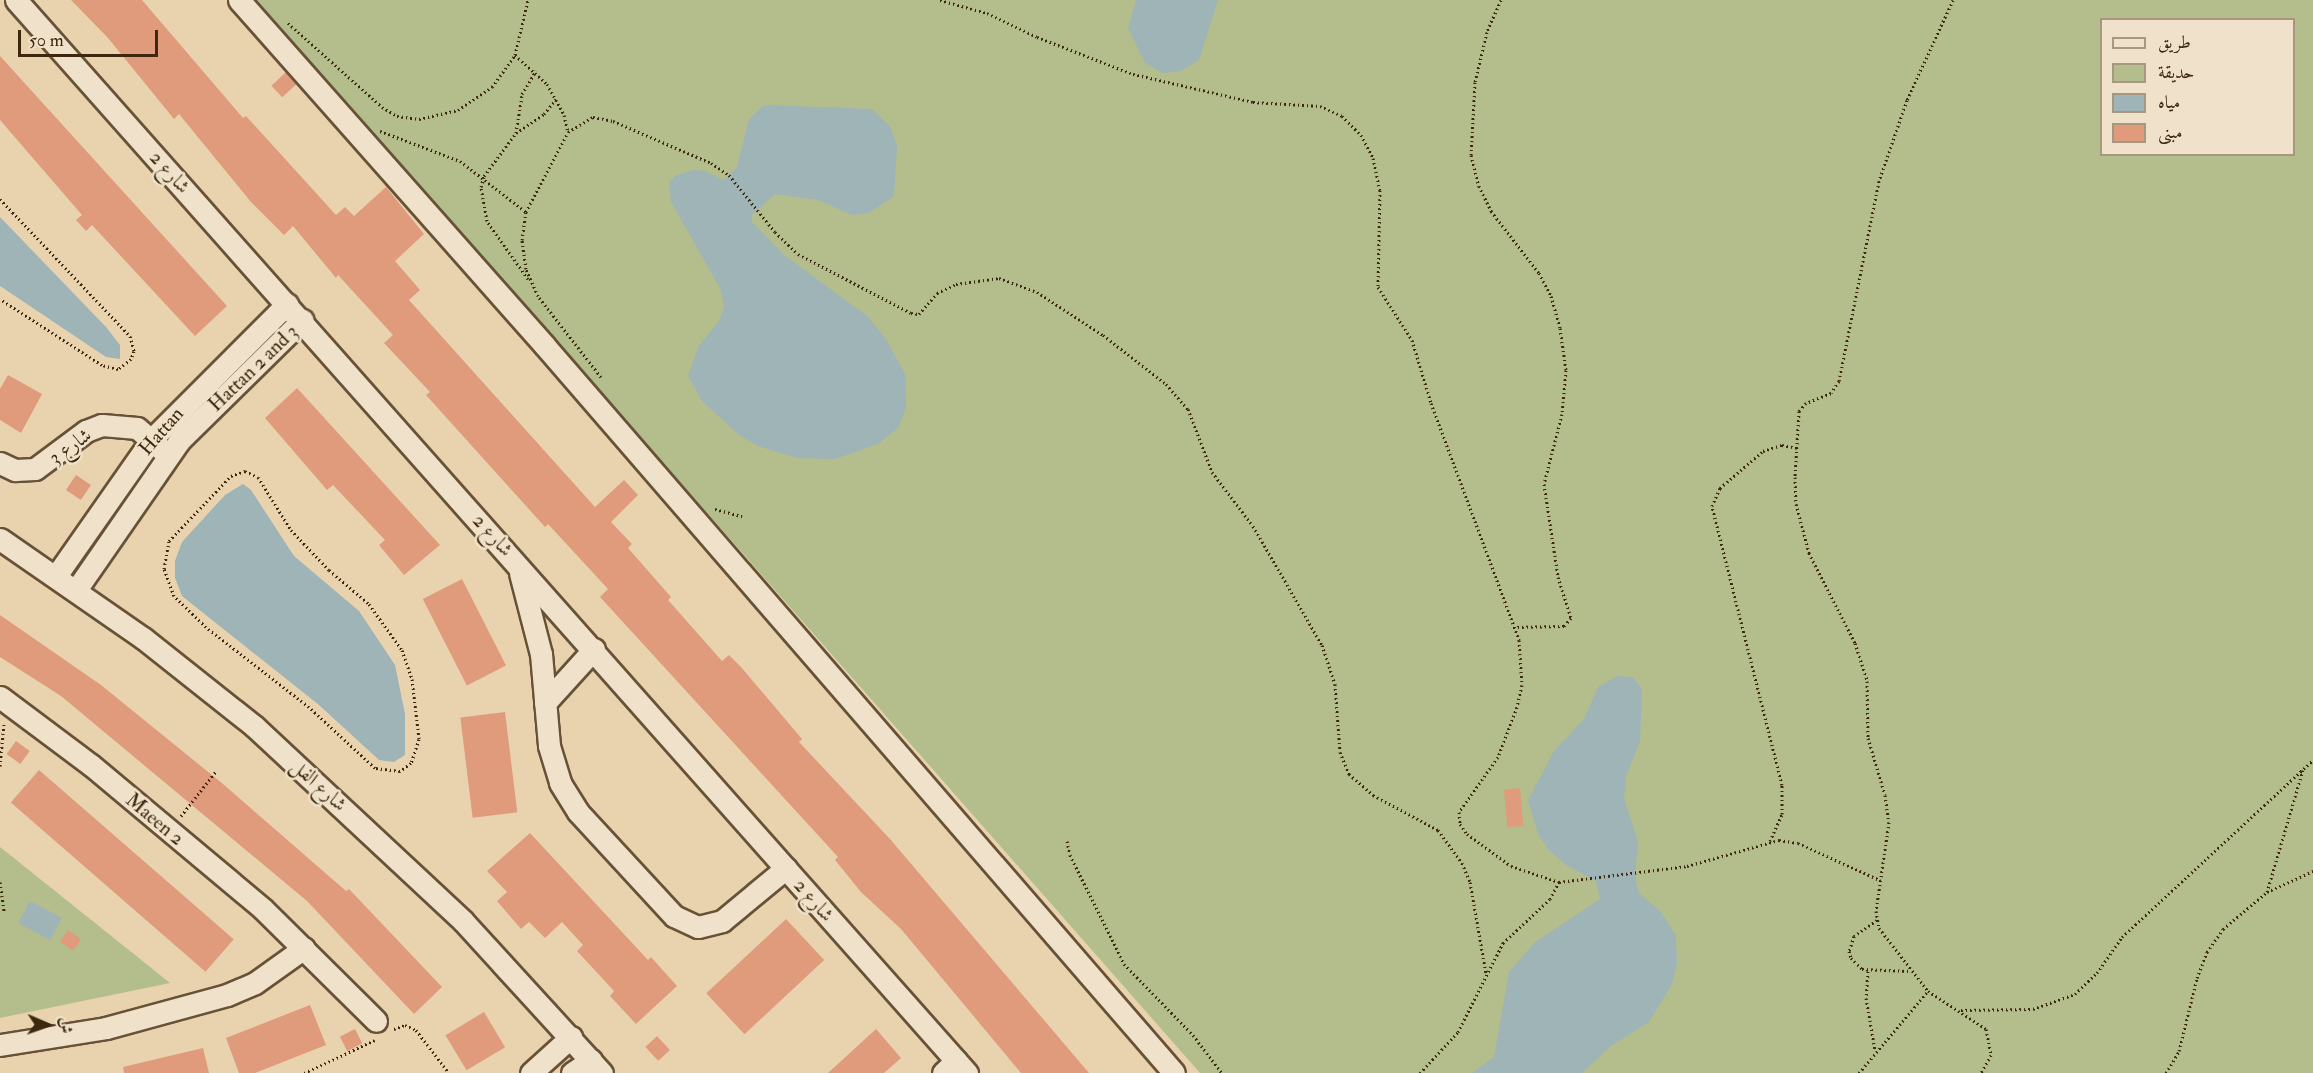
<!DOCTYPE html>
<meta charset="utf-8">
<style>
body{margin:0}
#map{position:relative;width:2313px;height:1073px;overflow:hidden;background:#e8d3ae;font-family:"IM FELL Double Pica",Amiri,serif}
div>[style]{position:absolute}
.green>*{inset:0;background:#b4bd8c}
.water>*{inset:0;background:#9eb4b7;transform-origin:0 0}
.building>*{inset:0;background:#e09b7d;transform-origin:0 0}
.path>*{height:3px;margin-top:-1.5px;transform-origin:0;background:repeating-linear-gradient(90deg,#3d270f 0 1.5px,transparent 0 4.5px)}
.roads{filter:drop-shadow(2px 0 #685237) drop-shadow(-2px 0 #685237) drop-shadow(0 2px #685237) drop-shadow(0 -2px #685237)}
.minor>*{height:21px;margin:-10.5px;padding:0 10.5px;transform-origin:10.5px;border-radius:10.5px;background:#f0e2ca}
span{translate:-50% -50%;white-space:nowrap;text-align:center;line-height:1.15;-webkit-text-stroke:5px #f0e2ca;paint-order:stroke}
.street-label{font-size:20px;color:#3d270f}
.legend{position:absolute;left:2100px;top:18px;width:195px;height:138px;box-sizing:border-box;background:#f0e2ca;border:2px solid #a8977f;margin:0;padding:8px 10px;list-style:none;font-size:18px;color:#3d270f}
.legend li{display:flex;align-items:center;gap:12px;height:30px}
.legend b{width:30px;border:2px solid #a8977f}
.north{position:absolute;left:18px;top:995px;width:60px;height:60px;-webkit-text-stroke:4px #f0e2ca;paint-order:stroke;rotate:92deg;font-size:16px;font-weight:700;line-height:24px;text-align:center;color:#3d270f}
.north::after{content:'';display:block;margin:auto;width:21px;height:27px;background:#3d270f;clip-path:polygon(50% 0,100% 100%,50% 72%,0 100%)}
.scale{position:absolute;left:18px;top:30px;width:140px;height:27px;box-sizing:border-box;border:3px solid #3d270f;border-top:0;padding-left:8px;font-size:18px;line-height:21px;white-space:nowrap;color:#3d270f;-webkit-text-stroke:4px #f0e2ca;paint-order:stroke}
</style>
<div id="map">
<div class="green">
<i style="clip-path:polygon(evenodd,256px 0,2313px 0,2313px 1073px,1200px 1073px,256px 0,2102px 20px,2294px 20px,2294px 154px,2102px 154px,2102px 20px)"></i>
<i style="clip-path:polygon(0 847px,170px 983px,0 1018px)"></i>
</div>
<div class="water">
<i style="clip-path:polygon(1136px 0,1218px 0,1199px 60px,1181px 71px,1162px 73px,1145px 63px,1128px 28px)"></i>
<i style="clip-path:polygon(764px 105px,872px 109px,890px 126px,897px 146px,894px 196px,869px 213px,852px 215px,818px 200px,775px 194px,752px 215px,752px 222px,784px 255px,867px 316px,886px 339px,905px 374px,906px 408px,898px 428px,878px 444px,835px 459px,797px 458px,758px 446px,739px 435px,702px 401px,688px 376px,698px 347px,719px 321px,724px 307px,721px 290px,671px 202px,669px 183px,675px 176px,693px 170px,705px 171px,723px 180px,737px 167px,749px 119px)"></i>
<i style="clip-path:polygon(0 217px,106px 327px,120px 345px,120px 359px,106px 357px,0 286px)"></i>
<i style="clip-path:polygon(243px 484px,251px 490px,294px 556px,359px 611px,395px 665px,405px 714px,405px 755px,394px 762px,379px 760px,319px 705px,182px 596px,175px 578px,175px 561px,182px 542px,225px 495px)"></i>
<i style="clip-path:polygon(1617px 676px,1633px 677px,1642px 689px,1640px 741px,1626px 776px,1624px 798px,1638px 842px,1635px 875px,1638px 892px,1661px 912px,1676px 936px,1677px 964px,1672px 984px,1649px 1022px,1611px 1046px,1582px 1073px,1472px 1073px,1494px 1057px,1509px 972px,1534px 943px,1600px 899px,1596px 881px,1566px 865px,1548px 849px,1538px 834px,1528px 800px,1554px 751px,1584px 719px,1598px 687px)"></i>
<i style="left:30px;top:901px;width:36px;height:25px;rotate:28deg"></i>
</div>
<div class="building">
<i style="clip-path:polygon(71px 0,142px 0,243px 118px,246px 116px,336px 215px,345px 207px,354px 216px,386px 187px,424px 234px,395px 261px,420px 290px,409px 300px,595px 507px,624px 480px,638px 495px,611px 522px,632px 544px,628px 548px,671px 597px,668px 600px,722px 661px,729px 655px,741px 667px,802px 739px,799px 742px,890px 839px,1089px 1073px,1021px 1073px,901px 929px,861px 892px,835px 860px,838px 857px,600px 597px,608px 589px,548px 524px,545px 527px,426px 395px,430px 392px,384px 343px,393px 335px,338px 275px,336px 278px,293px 226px,284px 235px,251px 202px,179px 114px,174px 119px,108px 38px)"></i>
<i style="clip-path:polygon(0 56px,227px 306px,195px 336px,92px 225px,86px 231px,76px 220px,82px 215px,0 120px)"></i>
<i style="left:286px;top:72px;width:16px;height:20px;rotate:47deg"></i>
<i style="clip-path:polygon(8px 375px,42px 394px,21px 433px,0 420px,0 389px)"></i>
<i style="clip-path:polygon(297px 388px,440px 545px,404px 575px,379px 545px,385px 540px,333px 485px,327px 490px,265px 418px)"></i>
<i style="left:76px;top:475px;width:18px;height:18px;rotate:34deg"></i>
<i style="left:462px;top:579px;width:97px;height:44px;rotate:63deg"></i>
<i style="clip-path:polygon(0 615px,101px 685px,223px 784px,346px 891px,349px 889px,442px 987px,414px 1014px,307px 901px,61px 696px,0 657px)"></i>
<i style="left:505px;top:712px;width:101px;height:45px;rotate:83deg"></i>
<i style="left:16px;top:741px;width:17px;height:16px;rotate:36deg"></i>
<i style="left:39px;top:770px;width:258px;height:43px;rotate:41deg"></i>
<i style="left:1520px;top:788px;width:38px;height:16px;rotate:85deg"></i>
<i style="clip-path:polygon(530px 833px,648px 960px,651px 957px,677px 986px,636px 1024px,610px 996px,614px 991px,577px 951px,583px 945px,562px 922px,545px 938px,529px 922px,521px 929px,497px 901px,507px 892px,487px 871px)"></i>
<i style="left:786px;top:919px;width:56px;height:109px;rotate:47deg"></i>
<i style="left:68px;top:930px;width:16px;height:14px;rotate:35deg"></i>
<i style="clip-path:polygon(310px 1005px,326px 1045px,255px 1073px,239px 1073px,226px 1038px)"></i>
<i style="left:484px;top:1012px;width:41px;height:45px;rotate:59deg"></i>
<i style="left:355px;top:1029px;width:16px;height:17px;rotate:63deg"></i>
<i style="clip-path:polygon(876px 1029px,901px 1058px,884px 1073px,828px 1073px)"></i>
<i style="left:657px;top:1036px;width:19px;height:16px;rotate:47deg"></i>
<i style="clip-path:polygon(203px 1048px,209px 1073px,124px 1073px,123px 1067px)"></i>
</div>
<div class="path">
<i style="left:940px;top:0;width:49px;rotate:15.5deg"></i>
<i style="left:987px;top:13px;width:55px;rotate:25.6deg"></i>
<i style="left:1037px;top:37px;width:103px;rotate:21.1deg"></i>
<i style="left:1133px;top:74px;width:123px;rotate:13.1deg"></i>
<i style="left:1253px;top:102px;width:67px;rotate:3.4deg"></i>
<i style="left:1320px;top:106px;width:24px;rotate:24deg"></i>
<i style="left:1342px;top:116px;width:27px;rotate:45deg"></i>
<i style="left:1361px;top:135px;width:26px;rotate:62deg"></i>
<i style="left:1373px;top:158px;width:33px;rotate:78deg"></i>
<i style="left:1380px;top:190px;width:97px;rotate:91.2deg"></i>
<i style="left:1378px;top:287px;width:63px;rotate:57.3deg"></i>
<i style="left:1412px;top:340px;width:66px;rotate:73.2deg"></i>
<i style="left:1431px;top:403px;width:253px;rotate:69.6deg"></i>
<i style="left:1519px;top:640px;width:45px;rotate:86.2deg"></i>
<i style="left:1522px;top:685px;width:23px;rotate:103deg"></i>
<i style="left:1517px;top:707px;width:53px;rotate:110.8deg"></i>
<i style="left:1498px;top:757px;width:67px;rotate:125.3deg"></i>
<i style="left:1459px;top:812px;width:12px;rotate:85deg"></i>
<i style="left:1460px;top:824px;width:12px;rotate:55deg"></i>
<i style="left:1467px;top:834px;width:54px;rotate:36deg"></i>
<i style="left:1511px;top:866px;width:51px;rotate:18.4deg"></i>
<i style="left:1559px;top:882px;width:129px;rotate:-7.1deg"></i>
<i style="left:1687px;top:866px;width:96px;rotate:-15.8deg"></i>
<i style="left:1779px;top:840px;width:19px;rotate:9deg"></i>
<i style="left:1798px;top:843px;width:90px;rotate:24.3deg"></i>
<i style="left:1501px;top:0;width:35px;rotate:114deg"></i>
<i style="left:1487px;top:32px;width:51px;rotate:103.5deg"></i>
<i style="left:1475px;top:82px;width:73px;rotate:93.1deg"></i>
<i style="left:1471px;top:155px;width:32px;rotate:76deg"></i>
<i style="left:1479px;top:186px;width:28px;rotate:64deg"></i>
<i style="left:1491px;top:211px;width:78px;rotate:52.3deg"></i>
<i style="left:1539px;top:273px;width:26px;rotate:62deg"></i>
<i style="left:1551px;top:296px;width:33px;rotate:74deg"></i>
<i style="left:1560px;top:328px;width:42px;rotate:81.9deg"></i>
<i style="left:1566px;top:370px;width:44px;rotate:95.2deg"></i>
<i style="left:1562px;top:414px;width:72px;rotate:104.4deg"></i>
<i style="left:1544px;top:484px;width:94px;rotate:81.4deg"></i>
<i style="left:1558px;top:577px;width:43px;rotate:72.4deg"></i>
<i style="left:1571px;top:618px;width:11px;rotate:131deg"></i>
<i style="left:1564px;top:626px;width:48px;rotate:178.8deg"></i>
<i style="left:1953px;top:0;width:110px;rotate:114.7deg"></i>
<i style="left:1907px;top:100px;width:86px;rotate:109.1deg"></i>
<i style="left:1879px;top:181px;width:204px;rotate:101.3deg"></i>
<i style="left:1839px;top:381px;width:14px;rotate:124deg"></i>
<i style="left:1831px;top:393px;width:27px;rotate:158deg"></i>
<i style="left:1806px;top:403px;width:11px;rotate:131deg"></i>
<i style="left:1799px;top:411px;width:66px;rotate:93.5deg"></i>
<i style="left:1795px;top:477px;width:27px;rotate:88deg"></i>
<i style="left:1796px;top:504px;width:51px;rotate:75.1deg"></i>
<i style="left:1809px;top:553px;width:101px;rotate:62.9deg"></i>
<i style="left:1855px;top:643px;width:40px;rotate:72deg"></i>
<i style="left:1867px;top:681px;width:57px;rotate:89deg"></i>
<i style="left:1868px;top:738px;width:59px;rotate:73.4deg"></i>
<i style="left:1885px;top:795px;width:27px;rotate:82deg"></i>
<i style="left:1889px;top:822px;width:90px;rotate:98.3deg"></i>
<i style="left:1876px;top:911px;width:17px;rotate:80deg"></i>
<i style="left:1879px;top:928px;width:80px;rotate:52.1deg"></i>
<i style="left:1928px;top:991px;width:69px;rotate:33.2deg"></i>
<i style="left:1986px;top:1029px;width:26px;rotate:79deg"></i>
<i style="left:1991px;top:1055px;width:21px;rotate:119deg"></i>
<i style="left:288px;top:23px;width:126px;rotate:41.8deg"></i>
<i style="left:382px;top:107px;width:17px;rotate:31deg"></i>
<i style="left:397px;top:116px;width:22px;rotate:8deg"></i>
<i style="left:419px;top:119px;width:40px;rotate:-13deg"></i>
<i style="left:458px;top:110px;width:41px;rotate:-34.1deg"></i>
<i style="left:492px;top:87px;width:39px;rotate:-54deg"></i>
<i style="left:515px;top:55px;width:57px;rotate:-76.7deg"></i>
<i style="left:515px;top:55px;width:43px;rotate:42.2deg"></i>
<i style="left:547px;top:84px;width:35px;rotate:61deg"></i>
<i style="left:564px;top:115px;width:17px;rotate:77deg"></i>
<i style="left:380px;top:131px;width:85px;rotate:20.6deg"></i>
<i style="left:460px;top:161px;width:83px;rotate:37.7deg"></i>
<i style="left:516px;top:133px;width:39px;rotate:-81deg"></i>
<i style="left:522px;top:94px;width:27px;rotate:-59deg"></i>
<i style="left:0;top:199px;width:189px;rotate:46.5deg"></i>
<i style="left:130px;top:336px;width:16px;rotate:75deg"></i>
<i style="left:134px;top:351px;width:9px;rotate:111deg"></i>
<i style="left:131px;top:359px;width:16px;rotate:142deg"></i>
<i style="left:118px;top:369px;width:16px;rotate:-166deg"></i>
<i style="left:102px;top:365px;width:121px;rotate:-147.1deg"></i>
<i style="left:528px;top:279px;width:71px;rotate:-125.3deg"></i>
<i style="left:487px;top:221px;width:35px;rotate:-100deg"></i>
<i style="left:481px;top:187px;width:11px;rotate:-75deg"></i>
<i style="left:484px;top:176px;width:54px;rotate:-53.3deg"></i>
<i style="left:516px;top:133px;width:34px;rotate:-34deg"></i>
<i style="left:544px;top:114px;width:21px;rotate:-51deg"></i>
<i style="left:601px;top:377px;width:103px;rotate:-127.9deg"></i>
<i style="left:538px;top:296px;width:30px;rotate:-114deg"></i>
<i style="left:526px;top:269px;width:29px;rotate:-98deg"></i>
<i style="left:522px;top:240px;width:28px;rotate:-82deg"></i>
<i style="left:526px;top:212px;width:90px;rotate:-62.3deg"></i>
<i style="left:568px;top:132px;width:29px;rotate:-31deg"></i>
<i style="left:593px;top:117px;width:20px;rotate:11deg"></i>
<i style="left:613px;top:121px;width:107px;rotate:23.2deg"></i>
<i style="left:711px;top:163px;width:22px;rotate:34deg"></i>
<i style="left:729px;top:175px;width:73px;rotate:51.1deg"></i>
<i style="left:775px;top:232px;width:32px;rotate:44deg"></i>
<i style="left:798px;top:254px;width:127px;rotate:27.6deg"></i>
<i style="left:911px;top:313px;width:8px;rotate:7deg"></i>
<i style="left:919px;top:314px;width:28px;rotate:-49deg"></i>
<i style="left:937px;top:293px;width:21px;rotate:-25deg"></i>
<i style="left:956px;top:284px;width:43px;rotate:-7.9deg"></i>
<i style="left:999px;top:278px;width:40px;rotate:20.2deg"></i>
<i style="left:1037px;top:292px;width:79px;rotate:33.1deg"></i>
<i style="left:1103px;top:335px;width:80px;rotate:37.9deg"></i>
<i style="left:1166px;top:384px;width:33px;rotate:49deg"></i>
<i style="left:1188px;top:409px;width:67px;rotate:69.1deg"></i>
<i style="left:1212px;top:472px;width:68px;rotate:52.8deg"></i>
<i style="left:1253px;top:526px;width:138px;rotate:59.9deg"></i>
<i style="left:1322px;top:645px;width:41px;rotate:71.6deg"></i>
<i style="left:1335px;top:684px;width:68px;rotate:85.8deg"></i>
<i style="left:1340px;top:752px;width:24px;rotate:68deg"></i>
<i style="left:1349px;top:774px;width:32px;rotate:41deg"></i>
<i style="left:1373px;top:795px;width:74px;rotate:28.3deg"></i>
<i style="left:1438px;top:830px;width:41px;rotate:54deg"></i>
<i style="left:1462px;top:863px;width:21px;rotate:67deg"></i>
<i style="left:1470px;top:882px;width:93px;rotate:80.1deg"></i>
<i style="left:245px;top:471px;width:14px;rotate:25deg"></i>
<i style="left:258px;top:477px;width:62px;rotate:58.1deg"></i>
<i style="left:291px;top:530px;width:55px;rotate:46.5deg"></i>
<i style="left:329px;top:570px;width:52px;rotate:40.4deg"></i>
<i style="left:369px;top:604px;width:57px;rotate:54.3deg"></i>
<i style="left:402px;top:650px;width:31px;rotate:71deg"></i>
<i style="left:412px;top:679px;width:60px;rotate:83.3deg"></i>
<i style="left:419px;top:739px;width:25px;rotate:108deg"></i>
<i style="left:411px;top:763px;width:14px;rotate:144deg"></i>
<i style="left:400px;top:771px;width:25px;rotate:-173deg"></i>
<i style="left:375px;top:768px;width:90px;rotate:-137.3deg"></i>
<i style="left:309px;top:707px;width:130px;rotate:-142.2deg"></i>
<i style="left:206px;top:627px;width:45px;rotate:-135.9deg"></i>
<i style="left:174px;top:596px;width:29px;rotate:-110deg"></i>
<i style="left:164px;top:569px;width:28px;rotate:-80deg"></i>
<i style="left:169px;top:541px;width:90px;rotate:-46.4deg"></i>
<i style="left:231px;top:476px;width:15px;rotate:-20deg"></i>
<i style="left:715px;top:509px;width:28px;rotate:15deg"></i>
<i style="left:0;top:766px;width:42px;rotate:-84.6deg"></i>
<i style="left:181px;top:816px;width:58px;rotate:-52deg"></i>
<i style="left:1067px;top:841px;width:14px;rotate:78deg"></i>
<i style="left:1070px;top:855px;width:122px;rotate:63.6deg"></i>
<i style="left:1124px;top:964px;width:99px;rotate:45.8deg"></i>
<i style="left:1193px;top:1035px;width:48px;rotate:52.7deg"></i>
<i style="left:1770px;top:841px;width:30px;rotate:-66deg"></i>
<i style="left:1782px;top:814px;width:29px;rotate:-90deg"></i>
<i style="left:1782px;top:785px;width:288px;rotate:-104.1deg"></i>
<i style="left:1712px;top:506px;width:20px;rotate:-66deg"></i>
<i style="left:1720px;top:488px;width:57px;rotate:-40.7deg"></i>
<i style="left:1763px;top:451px;width:20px;rotate:-18deg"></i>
<i style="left:1782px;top:445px;width:15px;rotate:11deg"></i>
<i style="left:0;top:882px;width:30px;rotate:82deg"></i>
<i style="left:2267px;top:892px;width:127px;rotate:-73.6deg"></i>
<i style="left:1877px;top:920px;width:28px;rotate:145deg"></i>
<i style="left:1854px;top:936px;width:16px;rotate:108deg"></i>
<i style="left:1849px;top:951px;width:7px;rotate:74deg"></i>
<i style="left:1851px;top:958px;width:16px;rotate:45deg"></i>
<i style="left:1862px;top:969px;width:47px;rotate:2.4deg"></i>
<i style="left:1868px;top:971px;width:27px;rotate:94deg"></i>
<i style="left:1866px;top:998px;width:53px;rotate:80.2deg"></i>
<i style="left:1961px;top:1010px;width:72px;rotate:-0.8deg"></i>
<i style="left:2033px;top:1009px;width:45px;rotate:-19.7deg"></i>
<i style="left:2075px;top:994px;width:30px;rotate:-44deg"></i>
<i style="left:2097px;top:973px;width:44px;rotate:-55.2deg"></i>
<i style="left:2122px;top:937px;width:260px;rotate:-42.8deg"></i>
<i style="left:394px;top:1029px;width:12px;rotate:-20deg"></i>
<i style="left:405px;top:1025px;width:12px;rotate:24deg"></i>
<i style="left:416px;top:1030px;width:54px;rotate:52.5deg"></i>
<i style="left:304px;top:1073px;width:78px;rotate:-24.9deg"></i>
<i style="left:1420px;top:1073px;width:56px;rotate:-47.2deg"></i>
<i style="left:1458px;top:1032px;width:100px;rotate:-63.2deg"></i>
<i style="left:1503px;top:943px;width:64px;rotate:-43.1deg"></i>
<i style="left:1550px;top:899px;width:19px;rotate:-62deg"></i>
<i style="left:1859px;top:1073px;width:107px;rotate:-49.9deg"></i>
<i style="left:2166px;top:1073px;width:26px;rotate:-59deg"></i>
<i style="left:2179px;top:1051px;width:75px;rotate:-76.1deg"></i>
<i style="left:2197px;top:978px;width:28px;rotate:-69deg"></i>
<i style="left:2207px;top:952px;width:28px;rotate:-55deg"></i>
<i style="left:2223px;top:929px;width:57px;rotate:-40.1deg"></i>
<i style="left:2267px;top:892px;width:51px;rotate:-24.5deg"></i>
</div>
<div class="roads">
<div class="minor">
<i style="left:16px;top:0;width:1434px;rotate:48.45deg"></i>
<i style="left:239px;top:0;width:462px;rotate:48.5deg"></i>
<i style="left:545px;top:346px;width:961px;rotate:49.13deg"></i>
<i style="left:0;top:463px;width:17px;rotate:25deg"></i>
<i style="left:15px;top:470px;width:20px;rotate:-3deg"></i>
<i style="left:35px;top:469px;width:64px;rotate:-36.7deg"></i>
<i style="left:86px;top:431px;width:17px;rotate:-21deg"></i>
<i style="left:102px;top:425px;width:35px;rotate:5deg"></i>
<i style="left:137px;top:428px;width:32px;rotate:41deg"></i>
<i style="left:0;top:539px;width:174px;rotate:34.7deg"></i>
<i style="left:143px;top:638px;width:142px;rotate:38.4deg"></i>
<i style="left:254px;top:726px;width:286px;rotate:43deg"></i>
<i style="left:463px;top:921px;width:206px;rotate:47.6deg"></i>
<i style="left:520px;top:573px;width:84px;rotate:75.5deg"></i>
<i style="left:541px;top:654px;width:92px;rotate:85deg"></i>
<i style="left:549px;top:746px;width:39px;rotate:73deg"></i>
<i style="left:560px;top:783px;width:34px;rotate:58deg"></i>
<i style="left:578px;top:812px;width:142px;rotate:47.3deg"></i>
<i style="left:674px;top:916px;width:26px;rotate:25deg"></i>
<i style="left:698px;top:927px;width:25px;rotate:-14deg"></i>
<i style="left:722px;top:921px;width:83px;rotate:-39.6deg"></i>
<i style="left:56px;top:576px;width:167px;rotate:-55deg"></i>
<i style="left:152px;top:439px;width:191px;rotate:-45deg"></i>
<i style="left:76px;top:590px;width:181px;rotate:-55.3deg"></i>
<i style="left:179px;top:441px;width:173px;rotate:-44.5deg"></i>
<i style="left:0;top:697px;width:114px;rotate:36.8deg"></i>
<i style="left:91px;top:765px;width:224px;rotate:39.9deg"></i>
<i style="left:263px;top:909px;width:159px;rotate:44.7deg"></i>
<i style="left:545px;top:703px;width:73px;rotate:-47.8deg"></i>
<i style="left:0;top:1045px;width:107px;rotate:-9.1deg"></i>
<i style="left:106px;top:1028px;width:125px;rotate:-15.3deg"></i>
<i style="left:227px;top:995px;width:30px;rotate:-23deg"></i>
<i style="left:255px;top:983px;width:60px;rotate:-35.5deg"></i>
<i style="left:531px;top:1073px;width:54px;rotate:-42deg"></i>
<i style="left:572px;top:1073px;width:23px;rotate:-34deg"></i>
<i style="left:943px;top:1073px;width:18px;rotate:-43deg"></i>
</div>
</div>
<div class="street-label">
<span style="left:170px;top:172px;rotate:48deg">شارع 2</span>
<span style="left:253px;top:368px;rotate:-44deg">Hattan 2 and 3</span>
<span style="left:161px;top:431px;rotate:-49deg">Hattan</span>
<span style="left:70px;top:446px;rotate:-35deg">شارع 3</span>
<span style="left:493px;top:535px;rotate:48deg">شارع 2</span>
<span style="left:319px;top:785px;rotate:42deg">شارع الفل</span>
<span style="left:155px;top:819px;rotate:40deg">Maeen 2</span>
<span style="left:814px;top:900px;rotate:49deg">شارع 2</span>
</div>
<ul class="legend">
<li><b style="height:8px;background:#f0e2ca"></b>طريق</li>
<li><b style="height:16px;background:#b4bd8c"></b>حديقة</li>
<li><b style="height:16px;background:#9eb4b7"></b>مياه</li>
<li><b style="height:16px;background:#e09b7d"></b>مبنى</li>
</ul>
<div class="north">ش</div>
<div class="scale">50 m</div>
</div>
